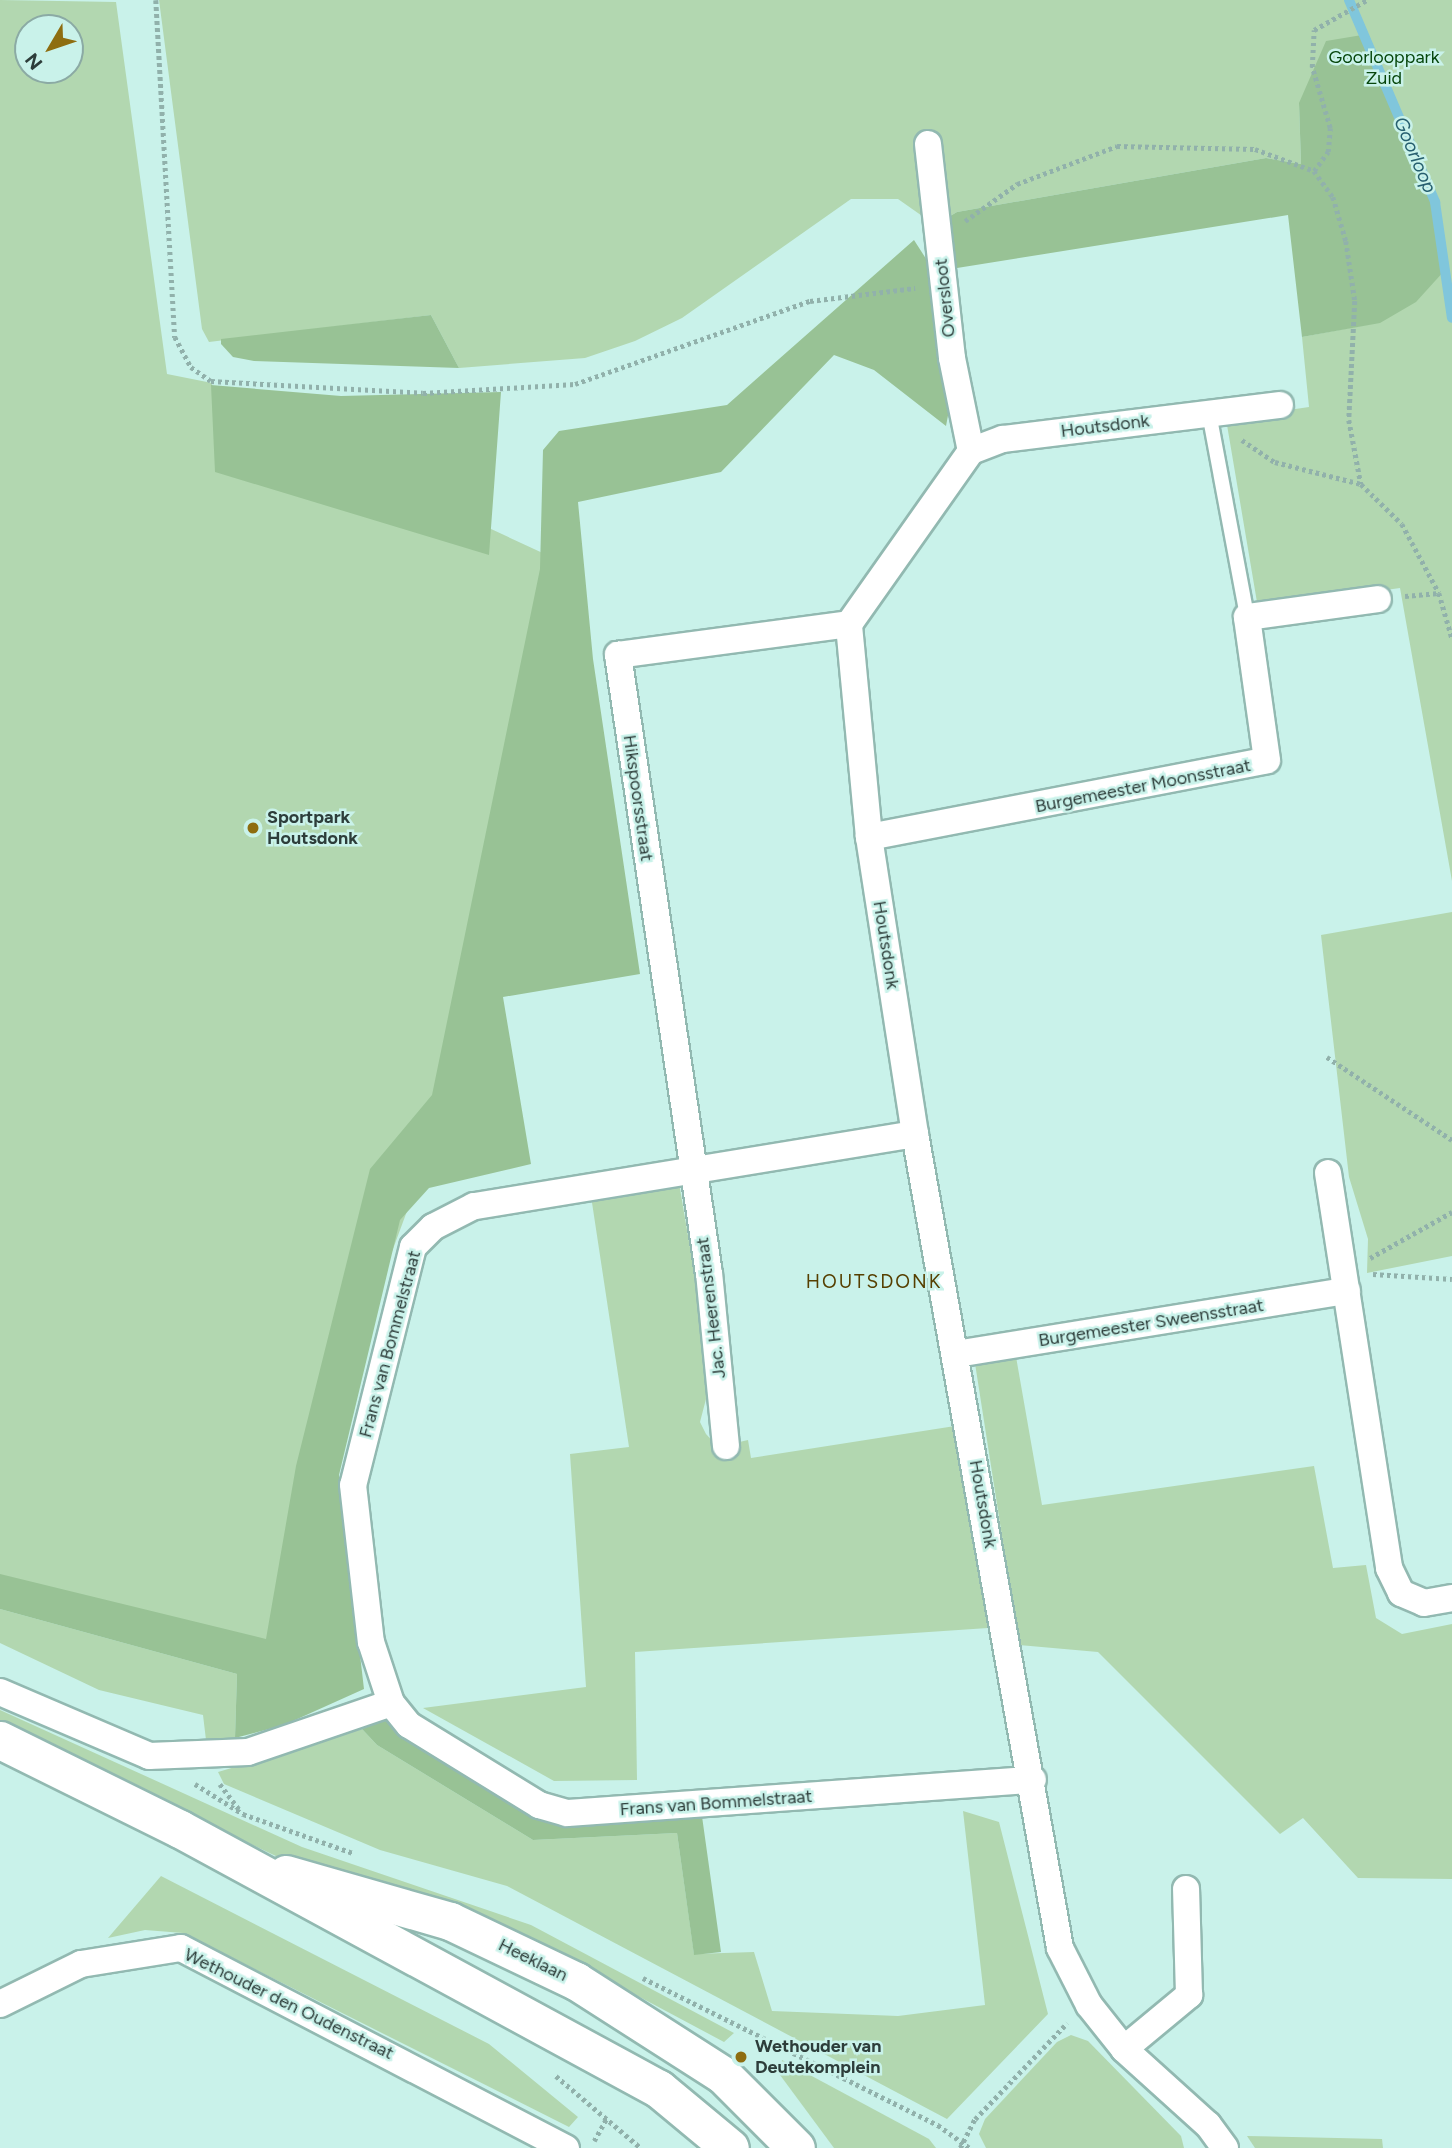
<!DOCTYPE html>
<style>
body{margin:0}
#map{position:relative;width:1452px;height:2148px;overflow:hidden;background:#c9f2ea;font-family:Figtree,sans-serif}
div>[style]{position:absolute}
.green>*{inset:0;background:#b2d7b0}
.forest>*{inset:0;background:#98c295}
.stream>*{height:10px;margin:-5px;padding:0 5px;transform-origin:5px;border-radius:5px;background:#80c6dc}
.path>*{height:4.5px;margin-top:-2.25px;transform-origin:0;background:repeating-linear-gradient(90deg,#91b1ab 0 3.5px,transparent 0 7px)}
.roads{filter:drop-shadow(2px 0 #92b9b1) drop-shadow(-2px 0 #92b9b1) drop-shadow(0 2px #92b9b1) drop-shadow(0 -2px #92b9b1)}
.lane>*{height:14px;margin:-7px;padding:0 7px;transform-origin:7px;border-radius:7px;background:#fff}
.street>*{height:26px;margin:-13px;padding:0 13px;transform-origin:13px;border-radius:13px;background:#fff}
.secondary>*{height:37px;margin:-18.5px;padding:0 18.5px;transform-origin:18.5px;border-radius:18.5px;background:#fff}
.dots>*{width:19px;height:19px;translate:-50% -50%;box-sizing:border-box;border:4px solid #c9f2ea;border-radius:50%}
span{translate:-50% -50%;white-space:nowrap;text-align:center;line-height:1.15;-webkit-text-stroke:5px #c9f2ea;paint-order:stroke}
.park-label{font-size:18px;color:#06460b}
.street-label{font-size:18px;color:#2d3d3a}
.poi-label{font-size:18px;color:#2d3d3a;font-weight:700}
.left{translate:0 -50%;text-align:left}
.water-label{font-size:19px;color:#265f6f;font-style:italic}
.neighbourhood-label{font-size:19px;color:#563f00;letter-spacing:2px}
.north{position:absolute;left:14px;top:14px;width:70px;height:70px;box-sizing:border-box;background:#c9f2ea;border:2px solid #8baaa4;border-radius:50%;rotate:231deg;font-size:19px;font-weight:700;line-height:28px;text-align:center;color:#2d3d3a}
.north::after{content:'';display:block;margin:auto;width:24px;height:32px;background:#8e6d10;clip-path:polygon(50% 0,100% 100%,50% 72%,0 100%)}
</style>
<div id="map">
<div class="green">
<i style="clip-path:polygon(evenodd,0 0,116px 2px,167px 374px,212px 383px,217px 456px,409px 491px,560px 561px,450px 1095px,326px 1430px,271px 1681px,0 1605px,0 0,28px 28px,70px 28px,70px 70px,28px 70px,28px 28px)"></i>
<i style="clip-path:polygon(159px 0,1452px 0,1452px 881px,1400px 588px,1258px 608px,1226px 419px,1309px 407px,1302px 337px,1370px 324px,1299px 103px,1301px 164px,1266px 158px,957px 212px,935px 225px,898px 199px,851px 199px,682px 318px,635px 341px,585px 358px,459px 368px,431px 315px,209px 342px,202px 329px)"></i>
<i style="clip-path:polygon(1452px 912px,1452px 1256px,1367px 1273px,1368px 1239px,1349px 1177px,1321px 935px)"></i>
<i style="clip-path:polygon(679px 1183px,712px 1376px,700px 1422px,706px 1434px,718px 1447px,748px 1440px,751px 1458px,955px 1426px,988px 1628px,635px 1652px,637px 1780px,554px 1781px,423px 1708px,586px 1687px,570px 1454px,629px 1447px,591px 1196px)"></i>
<i style="clip-path:polygon(1015px 1351px,1042px 1505px,1314px 1466px,1333px 1568px,1366px 1565px,1376px 1618px,1402px 1634px,1452px 1624px,1452px 1879px,1358px 1878px,1303px 1818px,1280px 1834px,1098px 1652px,1019px 1645px,974px 1357px)"></i>
<i style="clip-path:polygon(0 1609px,237px 1674px,235px 1738px,206px 1740px,203px 1715px,99px 1690px,0 1643px)"></i>
<i style="clip-path:polygon(0 1710px,302px 1847px,531px 1925px,734px 2033px,724px 2042px,591px 1971px,282px 1859px,0 1723px)"></i>
<i style="clip-path:polygon(362px 1729px,377px 1745px,533px 1840px,677px 1833px,694px 1954px,754px 1952px,772px 2011px,898px 2016px,985px 2005px,963px 1811px,999px 1822px,1048px 2014px,947px 2119px,507px 1886px,380px 1850px,224px 1784px,218px 1772px)"></i>
<i style="clip-path:polygon(161px 1876px,489px 2044px,578px 2117px,569px 2127px,183px 1933px,145px 1930px,108px 1938px)"></i>
<i style="clip-path:polygon(1071px 2035px,1088px 2041px,1181px 2136px,1184px 2148px,986px 2148px,979px 2134px,985px 2119px,1057px 2042px)"></i>
<i style="clip-path:polygon(782px 2060px,929px 2139px,936px 2148px,834px 2148px,780px 2075px)"></i>
<i style="clip-path:polygon(1247px 2136px,1382px 2139px,1383px 2148px,1255px 2148px)"></i>
</div>
<div class="forest">
<i style="clip-path:polygon(1362px 35px,1435px 202px,1445px 270px,1416px 302px,1380px 323px,1302px 337px,1288px 215px,957px 268px,935px 225px,957px 212px,1266px 158px,1301px 164px,1299px 103px,1326px 41px)"></i>
<i style="clip-path:polygon(914px 240px,930px 265px,950px 405px,946px 426px,874px 370px,834px 355px,721px 472px,578px 502px,593px 659px,640px 974px,503px 997px,531px 1164px,429px 1188px,400px 1220px,339px 1475px,364px 1689px,284px 1725px,235px 1738px,237px 1674px,0 1609px,0 1574px,266px 1639px,296px 1466px,370px 1169px,432px 1095px,540px 569px,543px 450px,559px 431px,727px 405px)"></i>
<i style="clip-path:polygon(431px 315px,459px 368px,254px 361px,233px 357px,221px 344px,221px 339px)"></i>
<i style="clip-path:polygon(211px 385px,341px 396px,501px 392px,489px 555px,215px 472px)"></i>
<i style="clip-path:polygon(387px 1719px,532px 1806px,700px 1802px,721px 1952px,694px 1955px,677px 1833px,533px 1840px,377px 1745px,362px 1729px)"></i>
</div>
<div class="stream">
<i style="left:1349px;top:0;width:220px;rotate:66.9deg"></i>
<i style="left:1435px;top:202px;width:117px;rotate:81.7deg"></i>
</div>
<div class="path">
<i style="left:156px;top:0;width:338px;rotate:86.8deg"></i>
<i style="left:175px;top:337px;width:34px;rotate:62deg"></i>
<i style="left:191px;top:367px;width:24px;rotate:35deg"></i>
<i style="left:211px;top:381px;width:212px;rotate:3.2deg"></i>
<i style="left:423px;top:393px;width:152px;rotate:-3.4deg"></i>
<i style="left:575px;top:384px;width:249px;rotate:-19.5deg"></i>
<i style="left:810px;top:301px;width:106px;rotate:-7.1deg"></i>
<i style="left:1314px;top:171px;width:24px;rotate:-54deg"></i>
<i style="left:1328px;top:152px;width:24px;rotate:-85deg"></i>
<i style="left:1330px;top:128px;width:64px;rotate:-106.4deg"></i>
<i style="left:1312px;top:67px;width:37px;rotate:-87deg"></i>
<i style="left:1314px;top:30px;width:61px;rotate:-29.5deg"></i>
<i style="left:965px;top:221px;width:64px;rotate:-35.4deg"></i>
<i style="left:1017px;top:184px;width:107px;rotate:-20.8deg"></i>
<i style="left:1117px;top:146px;width:138px;rotate:1.2deg"></i>
<i style="left:1255px;top:149px;width:63px;rotate:20.4deg"></i>
<i style="left:1314px;top:171px;width:32px;rotate:54deg"></i>
<i style="left:1333px;top:197px;width:46px;rotate:73.5deg"></i>
<i style="left:1346px;top:241px;width:61px;rotate:81.5deg"></i>
<i style="left:1355px;top:301px;width:119px;rotate:92.9deg"></i>
<i style="left:1349px;top:420px;width:65px;rotate:79.4deg"></i>
<i style="left:1242px;top:440px;width:40px;rotate:34deg"></i>
<i style="left:1275px;top:462px;width:89px;rotate:14.3deg"></i>
<i style="left:1361px;top:484px;width:57px;rotate:44.3deg"></i>
<i style="left:1402px;top:524px;width:78px;rotate:61.8deg"></i>
<i style="left:1439px;top:593px;width:47px;rotate:73.9deg"></i>
<i style="left:1405px;top:596px;width:34px;rotate:-5deg"></i>
<i style="left:1327px;top:1057px;width:150px;rotate:33.6deg"></i>
<i style="left:1370px;top:1258px;width:94px;rotate:-29.3deg"></i>
<i style="left:1373px;top:1274px;width:79px;rotate:3.6deg"></i>
<i style="left:195px;top:1784px;width:57px;rotate:32deg"></i>
<i style="left:243px;top:1814px;width:117px;rotate:19.5deg"></i>
<i style="left:220px;top:1784px;width:34px;rotate:53deg"></i>
<i style="left:643px;top:1978px;width:330px;rotate:26.5deg"></i>
<i style="left:938px;top:2125px;width:39px;rotate:36deg"></i>
<i style="left:556px;top:2076px;width:111px;rotate:40.3deg"></i>
<i style="left:594px;top:2141px;width:26px;rotate:-61deg"></i>
<i style="left:960px;top:2148px;width:33px;rotate:-63deg"></i>
<i style="left:975px;top:2119px;width:133px;rotate:-46.2deg"></i>
</div>
<div class="roads">
<div class="lane">
<i style="left:1209px;top:413px;width:208px;rotate:79.4deg"></i>
</div>
<div class="street">
<i style="left:928px;top:144px;width:215px;rotate:83.6deg"></i>
<i style="left:952px;top:358px;width:95px;rotate:78.5deg"></i>
<i style="left:869px;top:837px;width:405px;rotate:-10.9deg"></i>
<i style="left:1267px;top:760px;width:144px;rotate:-98deg"></i>
<i style="left:1247px;top:617px;width:132px;rotate:-7.8deg"></i>
<i style="left:915px;top:1134px;width:447px;rotate:170.7deg"></i>
<i style="left:474px;top:1206px;width:46px;rotate:152.9deg"></i>
<i style="left:433px;top:1227px;width:28px;rotate:135deg"></i>
<i style="left:413px;top:1247px;width:245px;rotate:104.1deg"></i>
<i style="left:353px;top:1485px;width:158px;rotate:83.5deg"></i>
<i style="left:371px;top:1642px;width:64px;rotate:71.8deg"></i>
<i style="left:391px;top:1703px;width:28px;rotate:51deg"></i>
<i style="left:409px;top:1725px;width:153px;rotate:31.6deg"></i>
<i style="left:539px;top:1805px;width:29px;rotate:16deg"></i>
<i style="left:567px;top:1813px;width:467px;rotate:-4.1deg"></i>
<i style="left:1328px;top:1173px;width:400px;rotate:81.2deg"></i>
<i style="left:1389px;top:1568px;width:28px;rotate:64deg"></i>
<i style="left:1401px;top:1593px;width:25px;rotate:23deg"></i>
<i style="left:1424px;top:1603px;width:28px;rotate:-10deg"></i>
<i style="left:956px;top:1354px;width:396px;rotate:-9.2deg"></i>
<i style="left:726px;top:1446px;width:173px;rotate:-95.6deg"></i>
<i style="left:709px;top:1274px;width:626px;rotate:-98.36deg"></i>
<i style="left:618px;top:655px;width:233px;rotate:-7.6deg"></i>
<i style="left:0;top:1692px;width:162px;rotate:23.2deg"></i>
<i style="left:149px;top:1756px;width:99px;rotate:-2.3deg"></i>
<i style="left:248px;top:1752px;width:151px;rotate:-18.9deg"></i>
<i style="left:0;top:2004px;width:90px;rotate:-26.3deg"></i>
<i style="left:81px;top:1964px;width:101px;rotate:-9.1deg"></i>
<i style="left:181px;top:1948px;width:434px;rotate:27.5deg"></i>
<i style="left:1124px;top:2049px;width:85px;rotate:-39.7deg"></i>
<i style="left:1189px;top:1995px;width:106px;rotate:-91.6deg"></i>
<i style="left:1225px;top:2148px;width:29px;rotate:-126deg"></i>
<i style="left:1208px;top:2125px;width:113px;rotate:-137.9deg"></i>
<i style="left:1124px;top:2049px;width:56px;rotate:-128.5deg"></i>
<i style="left:1089px;top:2005px;width:64px;rotate:-117deg"></i>
<i style="left:1060px;top:1948px;width:827px;rotate:-100.1deg"></i>
<i style="left:915px;top:1134px;width:301px;rotate:-98.8deg"></i>
<i style="left:869px;top:837px;width:214px;rotate:-95.4deg"></i>
<i style="left:849px;top:624px;width:212px;rotate:-54.8deg"></i>
<i style="left:971px;top:451px;width:34px;rotate:-21deg"></i>
<i style="left:1003px;top:439px;width:279px;rotate:-7deg"></i>
</div>
<div class="secondary">
<i style="left:0;top:1740px;width:201px;rotate:26.3deg"></i>
<i style="left:180px;top:1829px;width:545px;rotate:28.49deg"></i>
<i style="left:659px;top:2089px;width:92px;rotate:39.7deg"></i>
<i style="left:286px;top:1874px;width:171px;rotate:16deg"></i>
<i style="left:450px;top:1921px;width:140px;rotate:25.5deg"></i>
<i style="left:576px;top:1981px;width:174px;rotate:32.6deg"></i>
<i style="left:723px;top:2075px;width:103px;rotate:45deg"></i>
</div>
</div>
<div class="dots">
<i style="left:253px;top:828px;background:#8e6d10"></i>
<i style="left:741px;top:2057px;background:#8e6d10"></i>
</div>
<div class="park-label">
<span style="left:1384px;top:68px">Goorlooppark<br>Zuid</span>
</div>
<div class="street-label">
<span style="left:945px;top:298px;rotate:-96deg">Oversloot</span>
<span style="left:1105px;top:426px;rotate:-7deg">Houtsdonk</span>
<span style="left:1143px;top:786px;rotate:-11deg">Burgemeester Moonsstraat</span>
<span style="left:638px;top:798px;rotate:82deg">Hikspoorsstraat</span>
<span style="left:886px;top:945px;rotate:81deg">Houtsdonk</span>
<span style="left:711px;top:1308px;rotate:-97deg">Jac. Heerenstraat</span>
<span style="left:1151px;top:1323px;rotate:-9deg">Burgemeester Sweensstraat</span>
<span style="left:390px;top:1344px;rotate:-75deg">Frans van Bommelstraat</span>
<span style="left:983px;top:1504px;rotate:80deg">Houtsdonk</span>
<span style="left:716px;top:1803px;rotate:-4deg">Frans van Bommelstraat</span>
<span style="left:533px;top:1960px;rotate:26deg">Heeklaan</span>
<span style="left:289px;top:2004px;rotate:26deg">Wethouder den Oudenstraat</span>
</div>
<div class="poi-label">
<span class="left" style="left:267px;top:828px">Sportpark<br>Houtsdonk</span>
<span class="left" style="left:755px;top:2057px">Wethouder van<br>Deutekomplein</span>
</div>
<div class="water-label">
<span style="left:1415px;top:155px;rotate:67deg">Goorloop</span>
</div>
<div class="neighbourhood-label">
<span style="left:874px;top:1282px">HOUTSDONK</span>
</div>
<div class="north">N</div>
</div>
